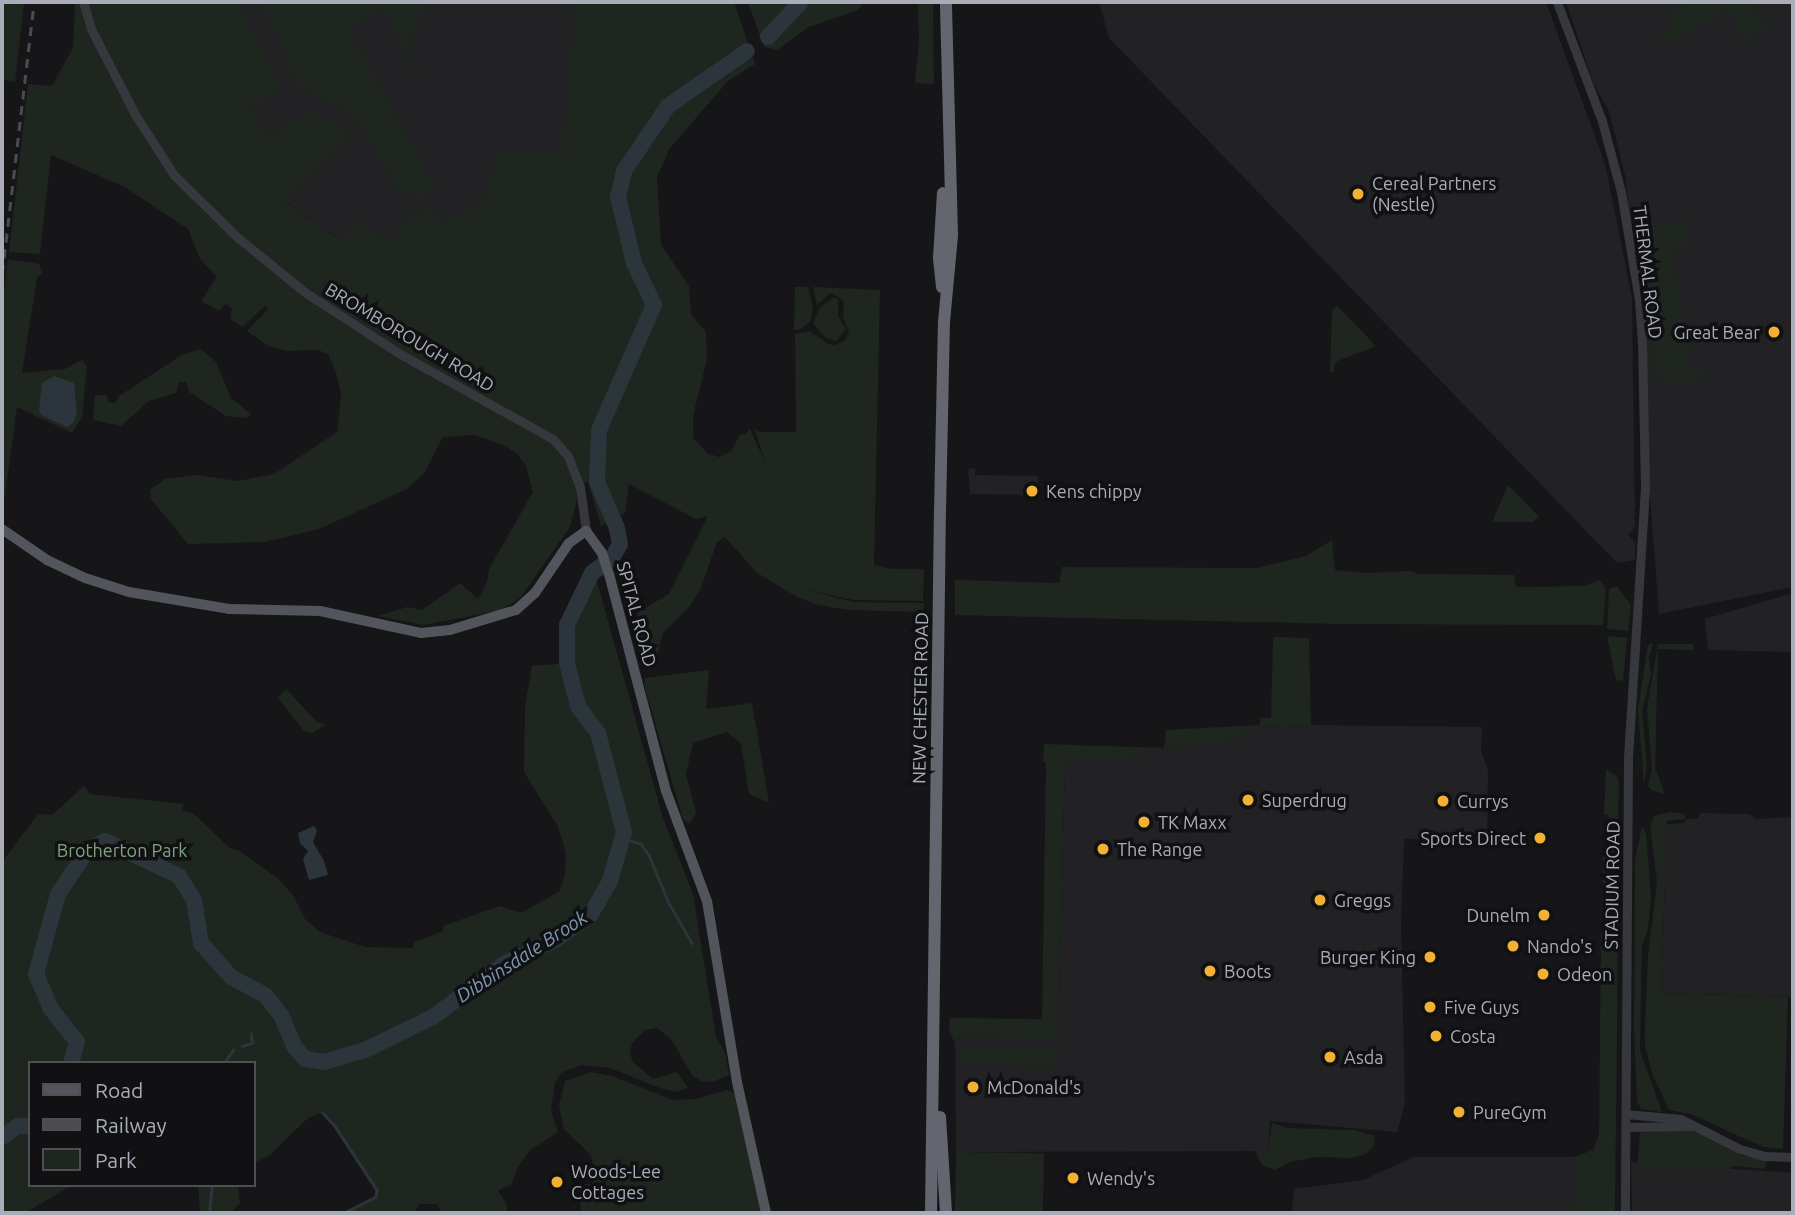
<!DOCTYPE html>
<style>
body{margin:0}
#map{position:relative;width:1795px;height:1215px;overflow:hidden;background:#161618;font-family:Ubuntu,sans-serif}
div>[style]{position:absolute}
.built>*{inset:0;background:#222225}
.green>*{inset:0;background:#1e261f;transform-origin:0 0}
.water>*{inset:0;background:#2c353c}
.stream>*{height:2.5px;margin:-1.25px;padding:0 1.25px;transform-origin:1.25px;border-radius:1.25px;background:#2c353c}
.river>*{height:16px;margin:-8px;padding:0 8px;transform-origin:8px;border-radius:8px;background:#2c353c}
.minor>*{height:9px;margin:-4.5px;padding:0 4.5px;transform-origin:4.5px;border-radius:4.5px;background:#37383d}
.major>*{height:10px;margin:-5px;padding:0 5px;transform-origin:5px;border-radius:5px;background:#53555c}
.highway>*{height:12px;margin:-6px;padding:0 6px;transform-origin:6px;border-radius:6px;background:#63666e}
.rail>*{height:2.5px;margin-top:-1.25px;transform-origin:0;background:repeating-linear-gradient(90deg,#4a4c52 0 9px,transparent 0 16px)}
.dots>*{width:19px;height:19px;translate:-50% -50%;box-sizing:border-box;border:4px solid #111113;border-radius:50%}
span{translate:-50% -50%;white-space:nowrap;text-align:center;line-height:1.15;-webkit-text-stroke:7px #111113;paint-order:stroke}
.poi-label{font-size:18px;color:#a8adb8}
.left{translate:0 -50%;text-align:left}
.right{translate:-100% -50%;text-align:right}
.street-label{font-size:18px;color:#a8adb8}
.park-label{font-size:18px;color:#7fa381}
.water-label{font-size:19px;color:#7f9bb3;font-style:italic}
.frame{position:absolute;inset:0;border:4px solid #a8adb8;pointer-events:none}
.legend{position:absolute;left:28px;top:1061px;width:228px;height:126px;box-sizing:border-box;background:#111113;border:2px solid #4d4f55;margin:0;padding:9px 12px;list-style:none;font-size:21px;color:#a8adb8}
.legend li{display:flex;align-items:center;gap:14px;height:35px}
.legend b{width:35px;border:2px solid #4d4f55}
</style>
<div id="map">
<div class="built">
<i style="clip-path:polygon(139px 2px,734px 2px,593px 123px,560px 401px,275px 193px)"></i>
<i style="clip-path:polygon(1099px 2px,1546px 2px,1605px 164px,1632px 298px,1635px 526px,1628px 535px,1635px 542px,1635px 560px,1617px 563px,1109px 38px)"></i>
<i style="clip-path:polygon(1566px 2px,1793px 2px,1793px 587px,1659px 614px,1626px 179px,1609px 111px,1593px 82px)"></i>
<i style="clip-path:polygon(975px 468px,975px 475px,1038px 476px,1038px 493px,1035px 495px,970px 494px,968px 469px)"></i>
<i style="clip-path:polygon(1793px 593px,1793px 652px,1708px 650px,1705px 619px)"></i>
<i style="clip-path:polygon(1311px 725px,1482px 727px,1481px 751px,1488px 771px,1487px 839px,1404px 839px,1401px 924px,1405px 1103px,1397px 1132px,1270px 1121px,1268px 1151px,956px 1152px,955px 1037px,1058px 1038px,1065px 762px,1121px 762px,1165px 748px,1218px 745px,1258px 727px)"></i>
<i style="clip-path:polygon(1700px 813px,1749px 814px,1756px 819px,1793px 817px,1793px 997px,1661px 993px,1667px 824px,1685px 823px,1685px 819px,1698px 819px)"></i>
<i style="clip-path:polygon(1414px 1157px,1574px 1157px,1574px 1213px,1292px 1213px,1294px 1189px,1363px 1180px)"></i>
<i style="clip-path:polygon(1631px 1162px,1793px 1173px,1793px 1213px,1632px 1213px)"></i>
</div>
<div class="green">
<i style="clip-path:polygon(2px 2px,24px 2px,15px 82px,2px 79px)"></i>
<i style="clip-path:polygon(75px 2px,238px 2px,283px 88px,250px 107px,268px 136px,310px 111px,340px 125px,351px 135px,284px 200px,339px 240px,359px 221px,392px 243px,409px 215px,433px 209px,443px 223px,482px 203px,498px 150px,561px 155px,575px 6px,555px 2px,734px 2px,755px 64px,728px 81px,670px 148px,657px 177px,661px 245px,689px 286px,691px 314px,706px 332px,707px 359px,693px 416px,693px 438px,707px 453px,719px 457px,731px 451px,741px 433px,744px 435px,750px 429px,766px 464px,754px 428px,760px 432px,796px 432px,795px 334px,810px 331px,828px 344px,835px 345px,844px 341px,849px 333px,843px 317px,844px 301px,831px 293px,817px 305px,813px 287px,880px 290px,874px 565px,892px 569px,924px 569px,923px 601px,854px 600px,801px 589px,854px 602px,924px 603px,924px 612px,849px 610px,818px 605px,797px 597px,756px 572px,725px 537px,717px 542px,701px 588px,690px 606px,663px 633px,657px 657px,640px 660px,635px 634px,638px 612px,669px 594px,708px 516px,696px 519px,629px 484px,625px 513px,601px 526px,588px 482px,576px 487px,577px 500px,570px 527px,520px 598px,501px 610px,424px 625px,378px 616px,407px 607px,422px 610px,460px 583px,478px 599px,487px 582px,489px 569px,533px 492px,526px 466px,518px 455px,506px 446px,475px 435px,443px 437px,425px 472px,407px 489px,319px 529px,265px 542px,188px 544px,151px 499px,150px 490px,165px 479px,197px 475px,238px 481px,274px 474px,337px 432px,341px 394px,336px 372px,328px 354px,318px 350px,287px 351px,268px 346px,247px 331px,268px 309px,265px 306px,242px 327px,230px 319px,232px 309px,226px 304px,219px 311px,201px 301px,217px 277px,200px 259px,188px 229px,125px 187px,51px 155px,40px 254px,9px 252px,28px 84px,52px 86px,73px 48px)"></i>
<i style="clip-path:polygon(260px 2px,427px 2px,413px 29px,412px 48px,419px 76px,381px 9px,348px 28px,436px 189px,421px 198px,398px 190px,363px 128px,349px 114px,296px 83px,285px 61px,289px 57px)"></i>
<i style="clip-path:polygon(748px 2px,864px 2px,858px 10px,809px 27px,777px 50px,764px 47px)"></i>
<i style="clip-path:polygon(918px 2px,933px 2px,934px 84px,915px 83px,919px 40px)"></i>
<i style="clip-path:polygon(1689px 2px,1750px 2px,1762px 22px,1767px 20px,1771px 25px,1744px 41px,1729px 10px,1668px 46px,1660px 33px,1672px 27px,1666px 16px)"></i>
<i style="clip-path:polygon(1690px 221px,1688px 245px,1672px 248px,1691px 370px,1708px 369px,1702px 380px,1674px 384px,1652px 374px,1651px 328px,1639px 229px)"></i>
<i style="clip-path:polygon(8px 259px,39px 264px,42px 273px,37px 278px,22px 373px,65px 369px,82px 360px,87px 366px,82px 417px,72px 433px,17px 407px,4px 501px,2px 310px)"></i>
<i style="clip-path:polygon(795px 287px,808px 287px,813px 308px,810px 322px,799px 330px,794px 330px)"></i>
<i style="clip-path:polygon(833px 298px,838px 299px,838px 316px,846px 329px,836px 341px,826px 338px,813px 324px,820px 307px)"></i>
<i style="clip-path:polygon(1337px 306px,1376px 346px,1335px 362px,1334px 372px,1330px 372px,1332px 311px)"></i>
<i style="clip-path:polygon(201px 349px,216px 362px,231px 398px,252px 415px,244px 418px,226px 416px,189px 392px,186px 382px,179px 382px,176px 393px,149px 401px,121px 426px,93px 420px,95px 395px,107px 395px,108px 402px,115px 403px,119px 396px,182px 355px)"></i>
<i style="clip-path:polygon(1508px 485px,1539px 517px,1533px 522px,1492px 522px)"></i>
<i style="clip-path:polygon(1332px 540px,1335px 570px,1364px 573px,1411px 571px,1420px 574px,1514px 575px,1516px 587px,1583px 586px,1600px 580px,1606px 589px,1603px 625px,1341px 624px,955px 615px,955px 580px,1059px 583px,1062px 567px,1256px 568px,1306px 556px)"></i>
<i style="clip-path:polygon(596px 578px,663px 818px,693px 894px,716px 1037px,725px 1053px,729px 1075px,712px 1082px,701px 1081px,692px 1075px,671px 1039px,657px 1028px,645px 1030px,632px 1043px,630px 1054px,633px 1062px,653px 1079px,677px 1072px,688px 1088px,675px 1092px,660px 1088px,610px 1068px,581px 1065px,561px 1073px,555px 1083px,551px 1111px,558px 1132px,530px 1150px,518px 1167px,511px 1185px,498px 1190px,507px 1205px,507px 1213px,442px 1213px,437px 1204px,420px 1204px,413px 1213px,345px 1213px,376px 1197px,377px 1190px,335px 1126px,322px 1112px,307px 1119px,271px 1154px,254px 1163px,254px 1063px,30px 1063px,30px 1185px,72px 1185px,25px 1213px,2px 1213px,2px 862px,38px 814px,52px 815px,84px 786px,90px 794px,184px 804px,182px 811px,193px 813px,231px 849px,238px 850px,276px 877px,293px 895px,305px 919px,320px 932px,365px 947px,412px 948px,415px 942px,443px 931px,443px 926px,500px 906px,521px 913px,560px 891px,565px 874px,566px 853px,558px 827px,524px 772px,525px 706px,532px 666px,566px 663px,567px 625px,589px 580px)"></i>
<i style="clip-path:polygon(1617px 586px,1631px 605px,1628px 631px,1607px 629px,1609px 589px)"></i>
<i style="clip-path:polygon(1607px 636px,1627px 638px,1623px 681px,1616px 680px)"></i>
<i style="clip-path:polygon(1273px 637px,1309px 638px,1311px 725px,1258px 727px,1218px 745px,1165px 748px,1121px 762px,1065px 762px,1058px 1039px,956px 1037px,955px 1043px,949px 1031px,950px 1018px,1042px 1019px,1046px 762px,1043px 761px,1044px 744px,1164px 748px,1166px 730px,1260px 725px,1260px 718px,1271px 718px)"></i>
<i style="clip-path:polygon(1653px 643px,1649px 658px,1651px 674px,1642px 711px,1647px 766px,1644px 785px,1638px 709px,1648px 645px)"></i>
<i style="clip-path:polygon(1658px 644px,1692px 644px,1695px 650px,1658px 649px,1655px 768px,1665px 794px,1653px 791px,1648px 786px,1652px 769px,1647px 708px)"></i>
<i style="clip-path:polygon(709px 670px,706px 709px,752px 703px,769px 803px,749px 794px,741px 744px,727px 732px,693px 743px,686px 774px,696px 813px,689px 824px,683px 819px,644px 685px,645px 678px)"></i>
<i style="clip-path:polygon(286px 689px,317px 722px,326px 724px,313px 733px,304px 731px,278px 698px)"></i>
<i style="clip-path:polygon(1606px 769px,1616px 775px,1619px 782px,1616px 914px,1609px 917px,1602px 908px,1603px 856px,1609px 854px,1609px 815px,1604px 814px)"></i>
<i style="clip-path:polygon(1671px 812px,1684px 814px,1685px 819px,1667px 821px,1661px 993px,1788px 997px,1783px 1149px,1763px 1147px,1691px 1114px,1669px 1110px,1652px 1073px,1645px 1046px,1645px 1023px,1648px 957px,1657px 881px,1650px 826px,1654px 816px)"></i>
<i style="clip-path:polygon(1642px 827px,1646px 833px,1651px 895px,1648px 929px,1642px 946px,1640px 1051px,1662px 1112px,1641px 1109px,1637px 1101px,1634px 1031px,1635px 860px)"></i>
<i style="clip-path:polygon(1613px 927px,1618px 930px,1615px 1213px,1574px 1213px,1574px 1157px,1593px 1150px,1599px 1134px,1601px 933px)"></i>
<i style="clip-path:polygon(962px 1045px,1061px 1047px,1049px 1072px,1043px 1068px,962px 1063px)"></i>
<i style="clip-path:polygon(591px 1072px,612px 1076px,673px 1100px,695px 1099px,728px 1090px,735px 1093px,759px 1195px,760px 1213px,581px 1213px,579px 1184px,591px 1184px,595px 1179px,595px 1168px,590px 1154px,564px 1129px,559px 1105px,565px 1081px)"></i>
<i style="clip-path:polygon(1272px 1123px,1289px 1128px,1354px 1130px,1375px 1136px,1374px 1146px,1366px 1154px,1352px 1158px,1317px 1157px,1290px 1162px,1275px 1170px,1262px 1165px,1255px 1151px,1268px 1151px)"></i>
<i style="clip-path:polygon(1651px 1129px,1694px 1130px,1703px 1134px,1743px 1156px,1767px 1158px,1765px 1169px,1733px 1166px,1727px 1171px,1637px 1169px,1640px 1133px)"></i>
<i style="left:956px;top:1152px;width:88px;height:61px;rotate:1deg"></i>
<i style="clip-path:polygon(198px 1185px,238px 1185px,240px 1203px,230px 1213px,200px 1213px)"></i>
</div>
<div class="water">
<i style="clip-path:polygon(54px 376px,74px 383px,77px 413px,73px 423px,67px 427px,41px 415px,39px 410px,42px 383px)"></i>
<i style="clip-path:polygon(314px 826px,317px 831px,313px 842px,324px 861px,328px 875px,309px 880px,303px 859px,308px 851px,300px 843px,298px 833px)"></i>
</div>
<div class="stream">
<i style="left:623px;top:838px;width:19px;rotate:18deg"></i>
<i style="left:641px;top:844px;width:14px;rotate:54deg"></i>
<i style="left:649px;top:855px;width:52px;rotate:67.4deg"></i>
<i style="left:669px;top:903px;width:46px;rotate:60.1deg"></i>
<i style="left:242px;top:1046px;width:10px;rotate:-17deg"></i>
<i style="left:252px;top:1043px;width:9px;rotate:-96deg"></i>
<i style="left:224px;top:1063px;width:16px;rotate:-55deg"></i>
<i style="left:322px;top:1112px;width:19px;rotate:47deg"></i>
<i style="left:335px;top:1126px;width:77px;rotate:56.7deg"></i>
<i style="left:377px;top:1190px;width:7px;rotate:98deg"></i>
<i style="left:376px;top:1197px;width:35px;rotate:153deg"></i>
<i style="left:209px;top:1213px;width:28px;rotate:-84deg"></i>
</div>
<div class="river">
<i style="left:768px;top:37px;width:48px;rotate:-46.7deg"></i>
<i style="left:71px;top:1063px;width:22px;rotate:-74deg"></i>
<i style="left:77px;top:1042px;width:42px;rotate:-128.2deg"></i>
<i style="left:51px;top:1009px;width:38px;rotate:-113deg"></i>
<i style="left:36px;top:974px;width:83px;rotate:-74.6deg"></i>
<i style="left:58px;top:894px;width:52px;rotate:-56deg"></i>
<i style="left:87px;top:851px;width:21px;rotate:-29deg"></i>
<i style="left:105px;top:841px;width:82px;rotate:25.3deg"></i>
<i style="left:179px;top:876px;width:28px;rotate:58deg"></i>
<i style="left:194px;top:900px;width:44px;rotate:80.8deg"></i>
<i style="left:201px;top:943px;width:45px;rotate:48.6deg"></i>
<i style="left:231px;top:977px;width:40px;rotate:28deg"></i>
<i style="left:266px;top:996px;width:24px;rotate:52deg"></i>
<i style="left:281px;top:1015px;width:34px;rotate:67deg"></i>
<i style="left:294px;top:1046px;width:17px;rotate:50deg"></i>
<i style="left:305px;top:1059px;width:19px;rotate:9deg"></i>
<i style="left:324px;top:1062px;width:43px;rotate:-16.3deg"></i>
<i style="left:365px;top:1050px;width:76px;rotate:-25.9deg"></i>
<i style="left:433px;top:1017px;width:89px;rotate:-36.7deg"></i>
<i style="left:504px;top:964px;width:56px;rotate:-25.2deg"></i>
<i style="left:555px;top:940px;width:44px;rotate:-35.8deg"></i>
<i style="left:591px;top:914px;width:38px;rotate:-60deg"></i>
<i style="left:610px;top:881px;width:51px;rotate:-74.1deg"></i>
<i style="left:624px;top:832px;width:102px;rotate:-104.7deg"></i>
<i style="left:598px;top:733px;width:34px;rotate:-127deg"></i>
<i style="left:578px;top:706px;width:44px;rotate:-104.3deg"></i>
<i style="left:567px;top:663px;width:38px;rotate:-90deg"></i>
<i style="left:567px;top:625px;width:58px;rotate:-64.3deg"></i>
<i style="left:592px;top:573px;width:25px;rotate:-37deg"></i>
<i style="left:612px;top:558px;width:16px;rotate:-60deg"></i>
<i style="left:620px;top:544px;width:16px;rotate:-101deg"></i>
<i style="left:617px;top:528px;width:50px;rotate:-113.5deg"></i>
<i style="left:597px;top:482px;width:52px;rotate:-87.8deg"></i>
<i style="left:599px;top:430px;width:137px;rotate:-66.3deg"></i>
<i style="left:654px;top:305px;width:47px;rotate:-115.5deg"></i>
<i style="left:634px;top:263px;width:68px;rotate:-103.6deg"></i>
<i style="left:618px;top:197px;width:27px;rotate:-77deg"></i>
<i style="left:624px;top:171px;width:78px;rotate:-55.9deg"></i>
<i style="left:668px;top:106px;width:96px;rotate:-34.8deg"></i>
<i style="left:2px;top:1137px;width:19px;rotate:-35deg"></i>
<i style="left:18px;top:1126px;width:12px"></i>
</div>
<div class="minor">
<i style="left:83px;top:2px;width:28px;rotate:73deg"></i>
<i style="left:91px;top:29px;width:98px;rotate:62.7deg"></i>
<i style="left:136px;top:116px;width:70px;rotate:57.2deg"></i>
<i style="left:174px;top:175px;width:88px;rotate:44.5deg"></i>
<i style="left:237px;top:237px;width:89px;rotate:39.1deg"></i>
<i style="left:306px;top:293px;width:114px;rotate:32.9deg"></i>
<i style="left:402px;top:355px;width:173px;rotate:29.1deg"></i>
<i style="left:553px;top:439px;width:23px;rotate:49deg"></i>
<i style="left:568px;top:456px;width:33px;rotate:69deg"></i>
<i style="left:580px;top:487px;width:44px;rotate:82.2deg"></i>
<i style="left:1557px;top:2px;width:127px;rotate:69.3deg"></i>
<i style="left:1602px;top:121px;width:73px;rotate:75deg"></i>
<i style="left:1621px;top:192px;width:109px;rotate:80.5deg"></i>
<i style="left:1639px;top:299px;width:44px;rotate:86.1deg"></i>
<i style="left:1642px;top:343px;width:145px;rotate:88.8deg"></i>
<i style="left:1645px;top:488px;width:273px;rotate:93.6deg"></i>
<i style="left:1628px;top:760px;width:453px;rotate:90.4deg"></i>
<i style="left:1626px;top:1114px;width:55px;rotate:5.2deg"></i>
<i style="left:1681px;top:1119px;width:66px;rotate:27deg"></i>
<i style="left:1740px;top:1149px;width:25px;rotate:16deg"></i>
<i style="left:1764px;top:1156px;width:29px;rotate:2deg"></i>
<i style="left:1626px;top:1127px;width:68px;rotate:-0.8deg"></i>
</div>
<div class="major">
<i style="left:2px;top:529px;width:55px;rotate:34.6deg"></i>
<i style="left:47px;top:560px;width:42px;rotate:25.3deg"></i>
<i style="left:85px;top:578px;width:46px;rotate:17.7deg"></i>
<i style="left:129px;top:592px;width:101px;rotate:9.6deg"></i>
<i style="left:229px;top:609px;width:91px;rotate:1.3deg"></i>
<i style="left:320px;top:611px;width:103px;rotate:12.3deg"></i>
<i style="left:421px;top:633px;width:29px;rotate:-6deg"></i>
<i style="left:450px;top:630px;width:69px;rotate:-16.9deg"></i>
<i style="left:516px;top:610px;width:25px;rotate:-42deg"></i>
<i style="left:535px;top:593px;width:60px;rotate:-55.8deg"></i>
<i style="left:569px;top:543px;width:21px;rotate:-35deg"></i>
<i style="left:586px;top:531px;width:27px;rotate:54deg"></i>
<i style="left:602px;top:553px;width:22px;rotate:72deg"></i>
<i style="left:609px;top:574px;width:224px;rotate:75.3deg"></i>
<i style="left:666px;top:791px;width:117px;rotate:69.6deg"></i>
<i style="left:707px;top:901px;width:183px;rotate:80.6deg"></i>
<i style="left:737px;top:1082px;width:134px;rotate:77.5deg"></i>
</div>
<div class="highway">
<i style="left:942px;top:287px;width:29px;rotate:-96deg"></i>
<i style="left:939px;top:258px;width:65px;rotate:-86.5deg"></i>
<i style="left:940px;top:1117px;width:96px;rotate:86.4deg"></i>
<i style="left:931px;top:1213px;width:702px;rotate:-89.27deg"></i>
<i style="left:940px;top:511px;width:189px;rotate:-88.8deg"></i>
<i style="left:944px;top:322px;width:87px;rotate:-84.7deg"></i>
<i style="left:952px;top:235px;width:233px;rotate:-91.5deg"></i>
</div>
<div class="rail">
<i style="left:2px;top:274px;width:274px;rotate:-83.3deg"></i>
</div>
<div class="dots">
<i style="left:1358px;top:194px;background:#f2b134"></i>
<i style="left:1774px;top:332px;background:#f2b134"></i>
<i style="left:1032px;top:491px;background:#f2b134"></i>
<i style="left:1248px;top:800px;background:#f2b134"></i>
<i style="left:1443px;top:801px;background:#f2b134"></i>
<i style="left:1144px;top:822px;background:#f2b134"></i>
<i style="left:1540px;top:838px;background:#f2b134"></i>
<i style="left:1103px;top:849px;background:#f2b134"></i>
<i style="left:1320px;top:900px;background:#f2b134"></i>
<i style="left:1544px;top:915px;background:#f2b134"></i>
<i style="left:1513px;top:946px;background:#f2b134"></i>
<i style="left:1430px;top:957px;background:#f2b134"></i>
<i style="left:1210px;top:971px;background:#f2b134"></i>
<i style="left:1543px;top:974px;background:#f2b134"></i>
<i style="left:1430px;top:1007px;background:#f2b134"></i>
<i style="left:1436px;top:1036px;background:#f2b134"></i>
<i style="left:1330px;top:1057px;background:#f2b134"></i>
<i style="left:973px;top:1087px;background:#f2b134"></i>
<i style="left:1459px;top:1112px;background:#f2b134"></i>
<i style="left:1073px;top:1178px;background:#f2b134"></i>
<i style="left:557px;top:1182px;background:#f2b134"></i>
</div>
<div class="poi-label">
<span class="left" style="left:1372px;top:194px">Cereal Partners<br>(Nestle)</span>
<span class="right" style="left:1760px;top:332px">Great Bear</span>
<span class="left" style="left:1046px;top:491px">Kens chippy</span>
<span class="left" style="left:1262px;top:800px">Superdrug</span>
<span class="left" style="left:1457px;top:801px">Currys</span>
<span class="left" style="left:1158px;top:822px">TK Maxx</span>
<span class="right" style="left:1526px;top:838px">Sports Direct</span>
<span class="left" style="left:1117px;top:849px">The Range</span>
<span class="left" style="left:1334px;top:900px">Greggs</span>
<span class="right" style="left:1530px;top:915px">Dunelm</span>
<span class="left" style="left:1527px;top:946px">Nando's</span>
<span class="right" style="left:1416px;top:957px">Burger King</span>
<span class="left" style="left:1224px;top:971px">Boots</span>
<span class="left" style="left:1557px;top:974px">Odeon</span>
<span class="left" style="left:1444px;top:1007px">Five Guys</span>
<span class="left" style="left:1450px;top:1036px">Costa</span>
<span class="left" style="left:1344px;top:1057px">Asda</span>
<span class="left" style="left:987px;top:1087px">McDonald's</span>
<span class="left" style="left:1473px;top:1112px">PureGym</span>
<span class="left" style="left:571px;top:1182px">Woods-Lee<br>Cottages</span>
<span class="left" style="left:1087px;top:1178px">Wendy's</span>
</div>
<div class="street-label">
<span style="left:1648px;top:272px;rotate:83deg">THERMAL ROAD</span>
<span style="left:410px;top:337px;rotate:31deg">BROMBOROUGH ROAD</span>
<span style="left:637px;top:614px;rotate:75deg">SPITAL ROAD</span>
<span style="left:920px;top:698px;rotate:-89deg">NEW CHESTER ROAD</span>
<span style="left:1612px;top:885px;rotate:-89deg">STADIUM ROAD</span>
</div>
<div class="park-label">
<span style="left:122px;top:850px">Brotherton Park</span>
</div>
<div class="water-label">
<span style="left:522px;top:957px;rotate:-33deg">Dibbinsdale Brook</span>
</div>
<div class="frame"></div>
<ul class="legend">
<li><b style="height:9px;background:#53555c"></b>Road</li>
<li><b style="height:9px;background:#4a4c52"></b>Railway</li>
<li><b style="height:19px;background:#1e261f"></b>Park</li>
</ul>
</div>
